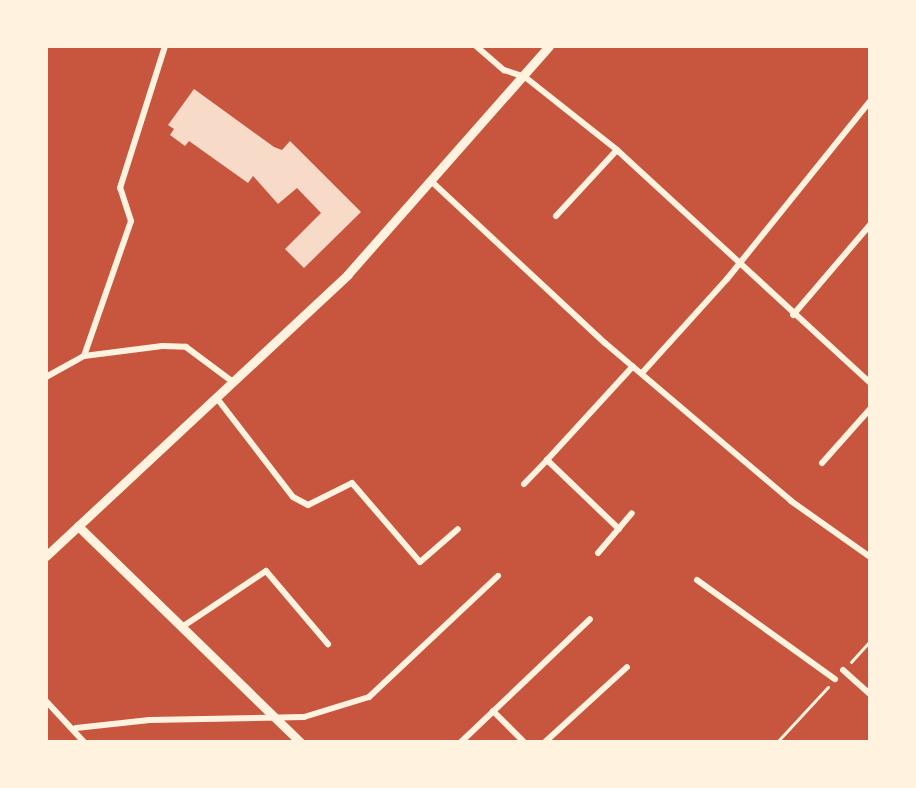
<!DOCTYPE html>
<style>
body{margin:0}
#map{position:relative;width:916px;height:788px;overflow:hidden;background:#c8553d;font-family:"Times New Roman",serif}
div>[style]{position:absolute}
.building>*{inset:0;background:#f7dbc8}
.path>*{height:3px;margin:-1.5px;padding:0 1.5px;transform-origin:1.5px;border-radius:1.5px;background:#fff3e0}
.minor>*{height:6px;margin:-3px;padding:0 3px;transform-origin:3px;border-radius:3px;background:#fff3e0}
.tertiary>*{height:9px;margin:-4.5px;padding:0 4.5px;transform-origin:4.5px;border-radius:4.5px;background:#fff3e0}
span{translate:-50% -50%;white-space:nowrap;text-align:center;line-height:1.15;-webkit-text-stroke:4.5px #fff3e0;paint-order:stroke}
.frame{position:absolute;inset:0;border:48px solid #fff3e0;pointer-events:none}
</style>
<div id="map">
<div class="building">
<i style="clip-path:polygon(194px 89px,274px 147px,282px 150px,290px 141px,361px 212px,304px 268px,285px 249px,321px 213px,297px 188px,278px 204px,253px 176px,248px 183px,189px 141px,185px 146px,170px 135px,174px 129px,168px 125px)"></i>
</div>
<div class="path">
<i style="left:851px;top:662px;width:28px;rotate:-48deg"></i>
<i style="left:777px;top:742px;width:75px;rotate:-47.2deg"></i>
</div>
<div class="minor">
<i style="left:476px;top:46px;width:37px;rotate:41deg"></i>
<i style="left:504px;top:70px;width:22px;rotate:18deg"></i>
<i style="left:525px;top:77px;width:117px;rotate:38.4deg"></i>
<i style="left:617px;top:150px;width:344px;rotate:42.6deg"></i>
<i style="left:431px;top:181px;width:238px;rotate:43deg"></i>
<i style="left:605px;top:343px;width:244px;rotate:40.3deg"></i>
<i style="left:791px;top:501px;width:97px;rotate:35.3deg"></i>
<i style="left:556px;top:216px;width:90px;rotate:-47.3deg"></i>
<i style="left:793px;top:315px;width:118px;rotate:-49.5deg"></i>
<i style="left:84px;top:356px;width:143px;rotate:-70.8deg"></i>
<i style="left:131px;top:221px;width:35px;rotate:-108deg"></i>
<i style="left:120px;top:188px;width:149px;rotate:-72.4deg"></i>
<i style="left:642px;top:373px;width:127px;rotate:-47.9deg"></i>
<i style="left:727px;top:279px;width:228px;rotate:-51.2deg"></i>
<i style="left:46px;top:377px;width:43px;rotate:-28.9deg"></i>
<i style="left:84px;top:356px;width:79px;rotate:-7.3deg"></i>
<i style="left:162px;top:346px;width:24px;rotate:2deg"></i>
<i style="left:186px;top:347px;width:59px;rotate:36.7deg"></i>
<i style="left:216px;top:397px;width:126px;rotate:52.4deg"></i>
<i style="left:293px;top:497px;width:17px;rotate:28deg"></i>
<i style="left:308px;top:505px;width:49px;rotate:-26.6deg"></i>
<i style="left:352px;top:483px;width:104px;rotate:49.3deg"></i>
<i style="left:420px;top:562px;width:50px;rotate:-41deg"></i>
<i style="left:822px;top:463px;width:72px;rotate:-48.4deg"></i>
<i style="left:524px;top:484px;width:33px;rotate:-46deg"></i>
<i style="left:619px;top:529px;width:100px;rotate:-136.2deg"></i>
<i style="left:547px;top:460px;width:127px;rotate:-47.5deg"></i>
<i style="left:598px;top:553px;width:52px;rotate:-49.6deg"></i>
<i style="left:697px;top:580px;width:170px;rotate:35.7deg"></i>
<i style="left:182px;top:627px;width:101px;rotate:-33.7deg"></i>
<i style="left:266px;top:571px;width:96px;rotate:49.7deg"></i>
<i style="left:843px;top:670px;width:36px;rotate:42deg"></i>
<i style="left:46px;top:701px;width:56px;rotate:47.2deg"></i>
<i style="left:493px;top:711px;width:44px;rotate:45deg"></i>
<i style="left:76px;top:728px;width:74px;rotate:-6.2deg"></i>
<i style="left:150px;top:720px;width:154px;rotate:-1.1deg"></i>
<i style="left:304px;top:717px;width:68px;rotate:-17.1deg"></i>
<i style="left:369px;top:697px;width:177px;rotate:-43.2deg"></i>
<i style="left:461px;top:742px;width:178px;rotate:-43.6deg"></i>
<i style="left:545px;top:742px;width:111px;rotate:-42.4deg"></i>
</div>
<div class="tertiary">
<i style="left:78px;top:526px;width:310px;rotate:44.2deg"></i>
<i style="left:46px;top:556px;width:413px;rotate:-43deg"></i>
<i style="left:348px;top:274px;width:304px;rotate:-48.6deg"></i>
</div>
<div class="frame"></div>
</div>
